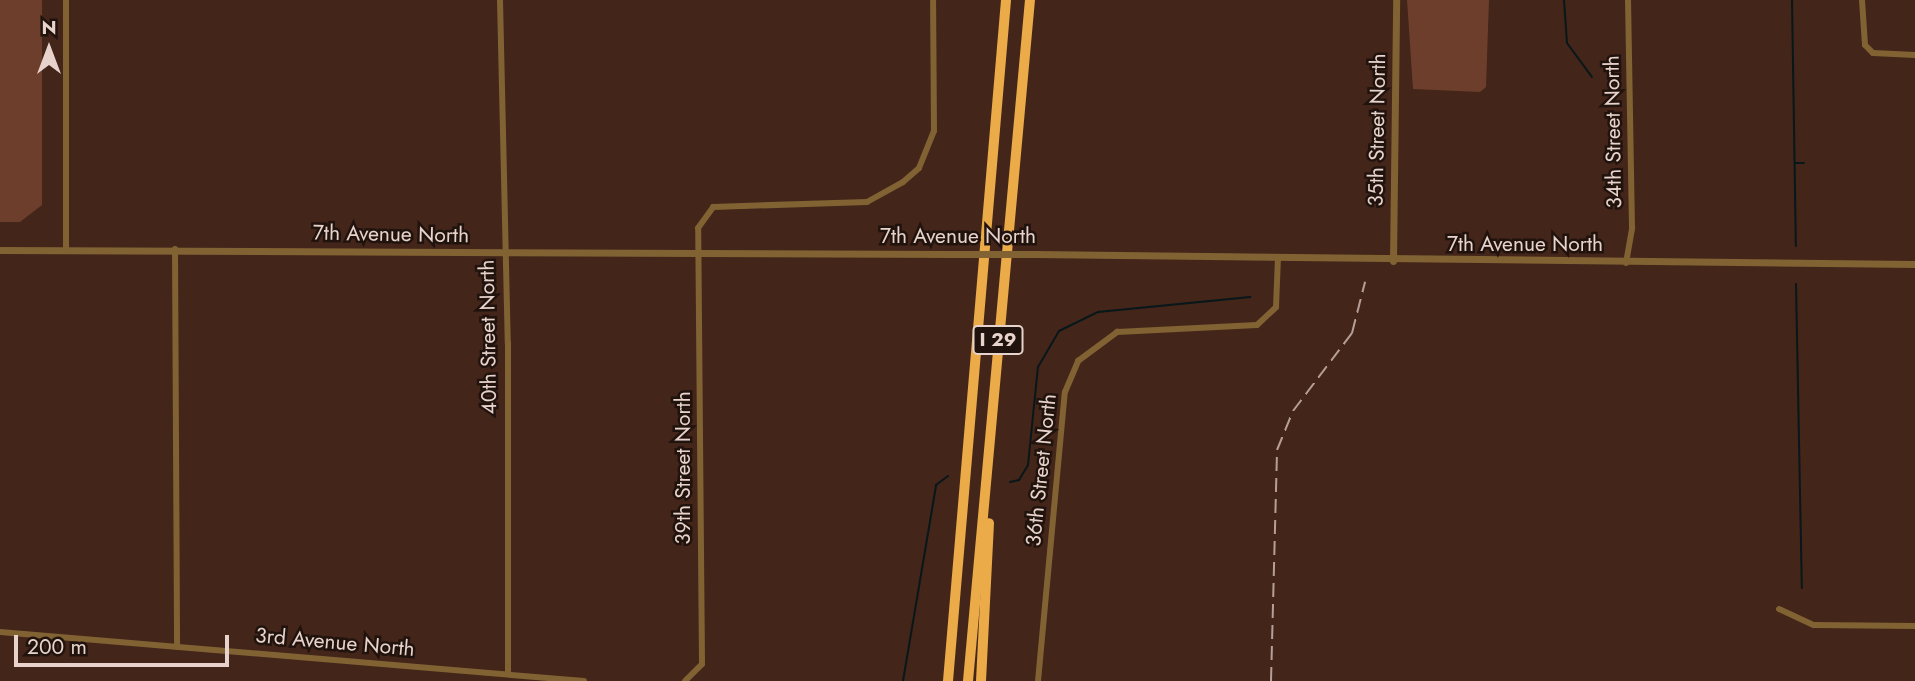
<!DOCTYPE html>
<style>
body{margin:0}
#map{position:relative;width:1915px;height:681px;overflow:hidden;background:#43251a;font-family:Jost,sans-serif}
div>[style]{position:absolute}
.green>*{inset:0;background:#6d3e2b}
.stream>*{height:2px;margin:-1px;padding:0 1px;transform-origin:1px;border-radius:1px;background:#08171a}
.minor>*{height:6px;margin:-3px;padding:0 3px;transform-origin:3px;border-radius:3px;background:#816233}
.tertiary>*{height:7px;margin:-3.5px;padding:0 3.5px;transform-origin:3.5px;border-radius:3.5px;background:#816233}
.motorway>*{height:10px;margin:-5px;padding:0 5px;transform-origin:5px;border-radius:5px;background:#eaab48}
.rail>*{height:2px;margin-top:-1px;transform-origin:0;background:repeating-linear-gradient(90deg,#b69f96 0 14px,transparent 0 21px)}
.tertiary-bridge>*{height:7px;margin:-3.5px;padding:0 3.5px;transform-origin:3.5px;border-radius:3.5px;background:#816233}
span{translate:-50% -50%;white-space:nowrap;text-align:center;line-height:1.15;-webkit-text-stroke:5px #20130d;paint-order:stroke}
.shield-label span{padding:2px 5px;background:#20130d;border:2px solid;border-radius:5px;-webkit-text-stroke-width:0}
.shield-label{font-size:19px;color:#e7d3cb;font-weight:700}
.street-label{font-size:21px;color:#e7d3cb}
.north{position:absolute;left:14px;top:14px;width:70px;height:70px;-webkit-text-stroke:5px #20130d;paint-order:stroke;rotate:0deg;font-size:19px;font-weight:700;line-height:28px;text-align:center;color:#e7d3cb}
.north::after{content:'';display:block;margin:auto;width:24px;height:32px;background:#e7d3cb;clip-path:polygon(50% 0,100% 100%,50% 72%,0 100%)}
.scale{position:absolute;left:14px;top:635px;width:215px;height:32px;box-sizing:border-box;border:4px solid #e7d3cb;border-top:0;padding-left:9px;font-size:21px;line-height:24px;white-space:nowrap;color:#e7d3cb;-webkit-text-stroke:5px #20130d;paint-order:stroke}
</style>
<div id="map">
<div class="green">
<i style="clip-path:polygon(0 0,42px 0,42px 205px,20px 222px,0 222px)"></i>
<i style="clip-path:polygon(1407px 0,1489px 0,1486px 87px,1480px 92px,1413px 89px)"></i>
</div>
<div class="stream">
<i style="left:1564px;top:0;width:43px;rotate:86deg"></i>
<i style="left:1567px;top:43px;width:42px;rotate:53.7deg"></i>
<i style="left:1792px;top:0;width:246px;rotate:89.1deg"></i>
<i style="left:1795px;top:163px;width:9px"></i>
<i style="left:1796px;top:284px;width:304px;rotate:88.9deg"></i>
<i style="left:1010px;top:482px;width:9px;rotate:-13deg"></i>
<i style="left:1019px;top:480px;width:17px;rotate:-59deg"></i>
<i style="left:1028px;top:465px;width:99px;rotate:-84.2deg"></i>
<i style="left:1038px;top:367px;width:42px;rotate:-59.7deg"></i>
<i style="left:1059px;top:331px;width:43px;rotate:-26deg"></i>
<i style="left:1098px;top:312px;width:153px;rotate:-5.6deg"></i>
<i style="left:903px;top:681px;width:199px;rotate:-80.4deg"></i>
<i style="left:936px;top:485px;width:15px;rotate:-37deg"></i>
</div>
<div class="minor">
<i style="left:66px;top:0;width:251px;rotate:90deg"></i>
<i style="left:500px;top:0;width:343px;rotate:88.7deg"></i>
<i style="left:508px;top:343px;width:331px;rotate:90deg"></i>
<i style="left:1862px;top:0;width:45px;rotate:86.2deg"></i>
<i style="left:1865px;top:45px;width:11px;rotate:45deg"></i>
<i style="left:1873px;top:53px;width:42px;rotate:2.7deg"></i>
<i style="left:175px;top:249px;width:398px;rotate:89.7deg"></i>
<i style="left:1626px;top:263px;width:36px;rotate:-80deg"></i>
<i style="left:1632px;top:228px;width:228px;rotate:-91deg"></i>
<i style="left:1779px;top:609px;width:38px;rotate:25deg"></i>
<i style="left:1814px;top:625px;width:101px;rotate:0.6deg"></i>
<i style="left:0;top:632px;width:586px;rotate:4.8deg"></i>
<i style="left:685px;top:681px;width:24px;rotate:-45deg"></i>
<i style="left:702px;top:664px;width:436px;rotate:-90.5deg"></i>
<i style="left:698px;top:228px;width:26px;rotate:-54deg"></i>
<i style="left:713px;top:207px;width:154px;rotate:-1.9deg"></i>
<i style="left:867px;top:202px;width:41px;rotate:-29.1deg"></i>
<i style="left:903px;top:182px;width:21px;rotate:-41deg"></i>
<i style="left:919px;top:168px;width:40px;rotate:-68deg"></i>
<i style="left:934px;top:131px;width:131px;rotate:-90.4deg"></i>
<i style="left:1038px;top:681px;width:290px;rotate:-84.7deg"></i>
<i style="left:1065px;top:392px;width:34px;rotate:-67deg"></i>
<i style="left:1078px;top:361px;width:49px;rotate:-36.6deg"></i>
<i style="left:1117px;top:332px;width:140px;rotate:-2.9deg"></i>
<i style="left:1257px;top:325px;width:26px;rotate:-43deg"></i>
<i style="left:1276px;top:307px;width:49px;rotate:-87.7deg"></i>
</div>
<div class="tertiary">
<i style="left:0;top:250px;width:955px;rotate:0.24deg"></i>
<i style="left:1034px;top:254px;width:881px;rotate:0.65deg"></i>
<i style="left:1393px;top:261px;width:261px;rotate:-89.3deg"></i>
</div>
<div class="motorway">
<i style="left:948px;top:681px;width:683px;rotate:-85.13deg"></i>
<i style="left:968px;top:681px;width:684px;rotate:-84.8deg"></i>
<i style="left:981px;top:681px;width:158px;rotate:-87.1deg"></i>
</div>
<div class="rail">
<i style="left:1271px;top:681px;width:231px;rotate:-88.5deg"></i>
<i style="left:1277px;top:450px;width:42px;rotate:-67.7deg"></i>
<i style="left:1293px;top:411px;width:98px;rotate:-52.9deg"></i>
<i style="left:1352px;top:333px;width:53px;rotate:-75.7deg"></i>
</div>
<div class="tertiary-bridge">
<i style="left:955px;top:254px;width:79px"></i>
</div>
<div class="shield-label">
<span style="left:998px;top:340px">I 29</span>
</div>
<div class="street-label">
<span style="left:1377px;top:130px;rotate:-89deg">35th Street North</span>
<span style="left:1613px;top:132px;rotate:-91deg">34th Street North</span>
<span style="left:391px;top:234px;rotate:1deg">7th Avenue North</span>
<span style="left:958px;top:236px">7th Avenue North</span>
<span style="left:1525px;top:244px">7th Avenue North</span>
<span style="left:488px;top:337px;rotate:-91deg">40th Street North</span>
<span style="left:683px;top:468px;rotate:-90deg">39th Street North</span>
<span style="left:1041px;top:470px;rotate:-84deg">36th Street North</span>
<span style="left:335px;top:642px;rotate:5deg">3rd Avenue North</span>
</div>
<div class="north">N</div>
<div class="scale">200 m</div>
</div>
